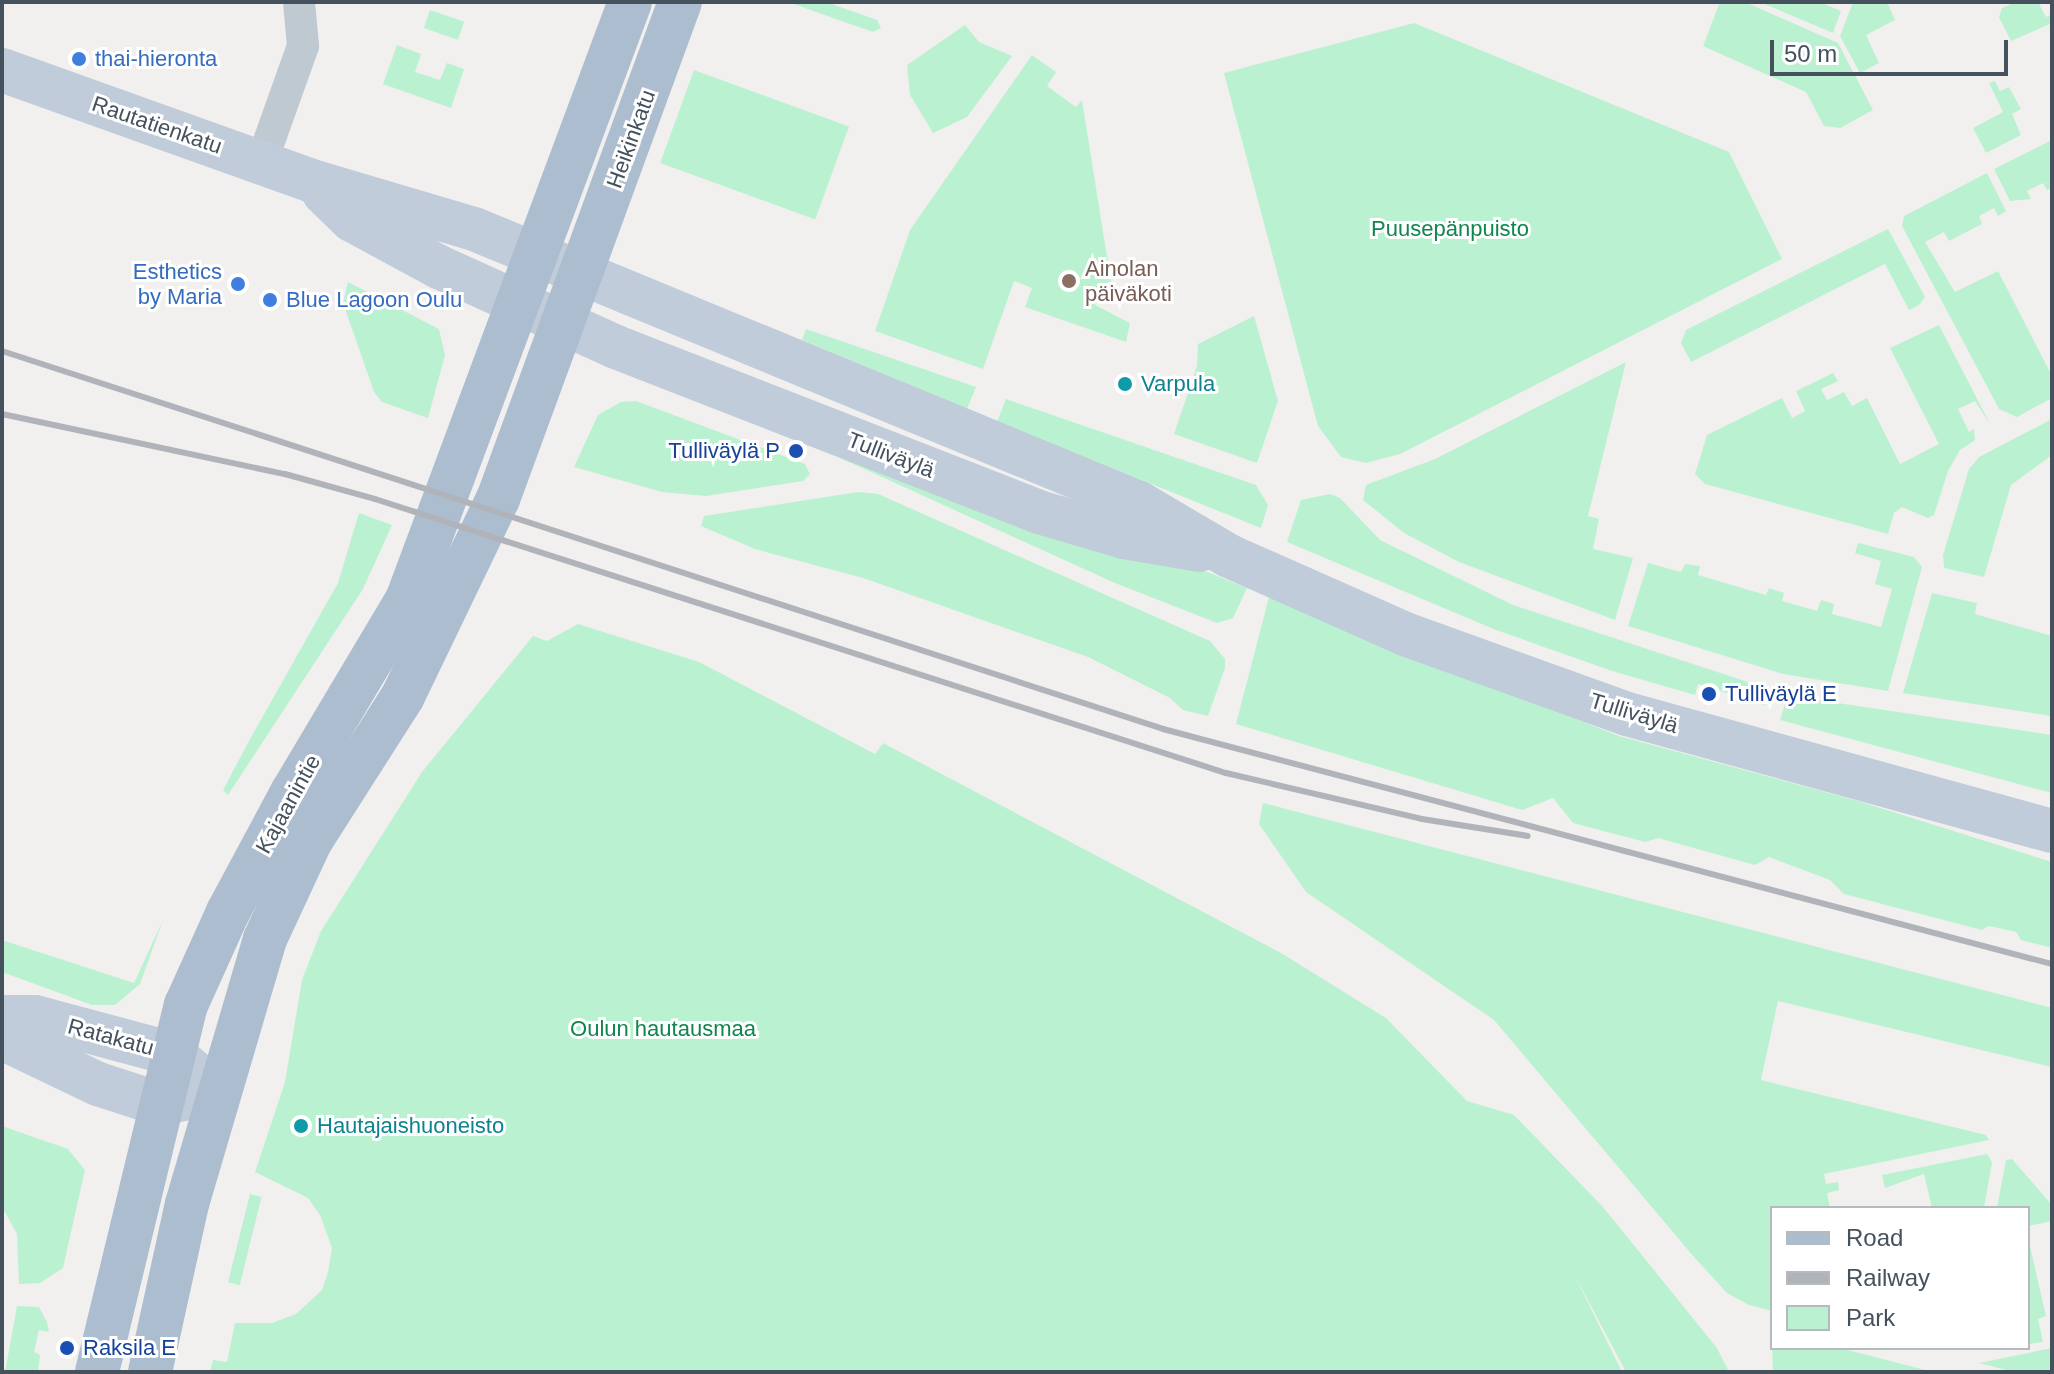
<!DOCTYPE html>
<meta charset="utf-8">
<style>
body{margin:0}
#map{position:relative;width:2054px;height:1374px;overflow:hidden;background:#f2efef;font-family:Arial,sans-serif}
div>[style]{position:absolute}
.green>*{inset:0;background:#baf2d1;transform-origin:0 0}
.street>*{height:32px;margin:-16px;padding:0 16px;transform-origin:16px;border-radius:16px;background:#bec9d2}
.secondary>*{height:44px;margin:-22px;padding:0 22px;transform-origin:22px;border-radius:22px;background:#c0ccd9}
.primary>*{height:44px;margin:-22px;padding:0 22px;transform-origin:22px;border-radius:22px;background:#acbdd0}
.rail>*{height:6px;margin:-3px;padding:0 3px;transform-origin:3px;border-radius:3px;background:#b0b4ba}
.dots>*{width:22px;height:22px;translate:-50% -50%;box-sizing:border-box;border:4px solid #fff;border-radius:50%}
span{translate:-50% -50%;white-space:nowrap;text-align:center;line-height:1.15;-webkit-text-stroke:6px #fff;paint-order:stroke}
.shop-label{font-size:22px;color:#366cbe}
.left{translate:0 -50%;text-align:left}
.right{translate:-100% -50%;text-align:right}
.street-label{font-size:22px;color:#45525e}
.park-label{font-size:22px;color:#10854e}
.education-label{font-size:22px;color:#785e54}
.culture-label{font-size:22px;color:#0d838f}
.transit-label{font-size:22px;color:#164399}
.frame{position:absolute;inset:0;border:4px solid #45525e;pointer-events:none}
.legend{position:absolute;left:1770px;top:1206px;width:260px;height:144px;box-sizing:border-box;background:#fff;border:2px solid #b5babf;margin:0;padding:10px 14px;list-style:none;font-size:24px;color:#45525e}
.legend li{display:flex;align-items:center;gap:16px;height:40px}
.legend b{width:40px;border:2px solid #b5babf}
.scale{position:absolute;left:1770px;top:40px;width:238px;height:36px;box-sizing:border-box;border:4px solid #45525e;border-top:0;padding-left:10px;font-size:24px;line-height:28px;white-space:nowrap;color:#45525e;-webkit-text-stroke:6px #fff;paint-order:stroke}
</style>
<div id="map">
<div class="green">
<i style="clip-path:polygon(788px 2px,826px 2px,877px 20px,881px 28px,873px 32px)"></i>
<i style="clip-path:polygon(1720px 2px,1745px 2px,1838px 43px,1873px 110px,1840px 128px,1824px 126px,1806px 92px,1703px 46px)"></i>
<i style="clip-path:polygon(1760px 2px,1820px 2px,1841px 11px,1833px 33px)"></i>
<i style="clip-path:polygon(1853px 2px,1887px 2px,1895px 20px,1866px 35px,1879px 63px,1860px 73px,1840px 36px)"></i>
<i style="clip-path:polygon(2016px 2px,2038px 2px,2046px 17px,2052px 14px,2052px 23px,2011px 41px,1999px 17px,2002px 8px)"></i>
<i style="left:430px;top:10px;width:36px;height:19px;rotate:19deg"></i>
<i style="clip-path:polygon(1414px 23px,1729px 152px,1782px 259px,1400px 454px,1366px 463px,1341px 457px,1318px 426px,1224px 73px)"></i>
<i style="clip-path:polygon(965px 25px,979px 42px,1012px 56px,967px 117px,933px 133px,910px 95px,907px 65px)"></i>
<i style="clip-path:polygon(397px 45px,421px 54px,415px 72px,440px 80px,447px 63px,464px 69px,451px 108px,383px 84px)"></i>
<i style="clip-path:polygon(1032px 55px,1056px 72px,1047px 86px,1076px 107px,1082px 100px,1111px 282px,1095px 305px,1130px 323px,1126px 342px,1077px 325px,1025px 307px,1032px 288px,1014px 281px,983px 369px,875px 331px,910px 230px)"></i>
<i style="left:694px;top:70px;width:165px;height:99px;rotate:20deg"></i>
<i style="clip-path:polygon(1995px 81px,2000px 91px,2009px 87px,2021px 109px,2012px 114px,2021px 135px,1986px 153px,1973px 128px,2003px 112px,1989px 83px)"></i>
<i style="clip-path:polygon(2052px 140px,2052px 187px,2047px 190px,2043px 183px,2027px 191px,2031px 199px,2010px 201px,1994px 169px)"></i>
<i style="clip-path:polygon(1987px 173px,2006px 211px,1998px 216px,1994px 208px,1979px 216px,1982px 224px,1949px 241px,1944px 232px,1925px 242px,1955px 292px,1998px 271px,2052px 376px,2052px 398px,2017px 417px,1999px 409px,1902px 226px,1904px 216px)"></i>
<i style="clip-path:polygon(1888px 229px,1925px 297px,1919px 305px,1909px 310px,1885px 264px,1691px 362px,1681px 343px,1686px 330px)"></i>
<i style="clip-path:polygon(348px 282px,439px 329px,445px 355px,428px 418px,382px 402px,374px 392px,343px 303px)"></i>
<i style="clip-path:polygon(1254px 316px,1278px 401px,1257px 463px,1174px 434px,1197px 366px,1198px 344px)"></i>
<i style="clip-path:polygon(1939px 325px,1990px 424px,1975px 401px,1958px 409px,1969px 432px,1974px 429px,1975px 440px,1960px 450px,1948px 471px,1934px 515px,1928px 518px,1902px 507px,1894px 513px,1888px 534px,1705px 484px,1695px 474px,1707px 435px,1782px 398px,1792px 418px,1805px 411px,1796px 391px,1833px 373px,1838px 381px,1821px 389px,1827px 400px,1844px 392px,1852px 406px,1867px 398px,1900px 464px,1939px 444px,1890px 348px)"></i>
<i style="clip-path:polygon(806px 329px,976px 387px,967px 409px,802px 340px)"></i>
<i style="clip-path:polygon(1626px 362px,1588px 516px,1599px 519px,1593px 549px,1633px 558px,1615px 620px,1459px 562px,1404px 533px,1363px 500px,1366px 485px,1435px 459px)"></i>
<i style="clip-path:polygon(1006px 399px,1256px 485px,1268px 505px,1261px 528px,997px 422px)"></i>
<i style="clip-path:polygon(636px 401px,805px 464px,810px 474px,803px 481px,706px 496px,662px 492px,574px 467px,598px 415px,621px 402px)"></i>
<i style="clip-path:polygon(2052px 419px,2052px 455px,2011px 485px,1984px 577px,1944px 568px,1943px 555px,1969px 469px,1979px 457px)"></i>
<i style="clip-path:polygon(838px 457px,1195px 567px,1247px 588px,1233px 618px,1217px 623px,1115px 583px)"></i>
<i style="clip-path:polygon(858px 492px,878px 494px,1210px 641px,1225px 659px,1225px 668px,1208px 716px,1183px 710px,1170px 698px,1088px 657px,863px 578px,755px 549px,701px 526px,704px 516px)"></i>
<i style="clip-path:polygon(1330px 494px,1340px 498px,1380px 540px,1513px 605px,1763px 687px,1765px 705px,1698px 684px,1695px 695px,1612px 671px,1496px 630px,1287px 542px,1301px 500px)"></i>
<i style="clip-path:polygon(359px 513px,392px 525px,363px 589px,228px 795px,223px 790px,249px 741px,338px 583px)"></i>
<i style="clip-path:polygon(1858px 543px,1914px 557px,1922px 567px,1888px 691px,1783px 674px,1628px 626px,1648px 563px,1681px 572px,1685px 564px,1700px 566px,1698px 575px,1766px 595px,1769px 588px,1784px 593px,1782px 601px,1817px 611px,1821px 600px,1834px 604px,1832px 614px,1881px 627px,1892px 589px,1875px 584px,1881px 561px,1855px 553px)"></i>
<i style="clip-path:polygon(1932px 593px,1977px 603px,1975px 614px,2052px 636px,2052px 716px,1903px 693px)"></i>
<i style="clip-path:polygon(1269px 597px,1619px 736px,1858px 801px,2052px 862px,2052px 948px,2021px 940px,2016px 932px,1989px 926px,1982px 930px,1844px 894px,1830px 880px,1769px 857px,1755px 865px,1658px 838px,1645px 842px,1573px 823px,1553px 798px,1522px 810px,1236px 724px)"></i>
<i style="clip-path:polygon(578px 624px,699px 662px,875px 754px,883px 743px,1281px 953px,1386px 1018px,1467px 1101px,1514px 1115px,1603px 1207px,1717px 1348px,1729px 1372px,1626px 1372px,1574px 1274px,1622px 1372px,210px 1372px,213px 1360px,227px 1362px,235px 1323px,272px 1323px,296px 1314px,322px 1290px,328px 1272px,332px 1248px,320px 1215px,308px 1198px,255px 1172px,285px 1082px,302px 980px,321px 931px,422px 772px,533px 636px,547px 641px)"></i>
<i style="clip-path:polygon(1797px 697px,2052px 735px,2052px 793px,1780px 720px,1786px 701px)"></i>
<i style="clip-path:polygon(1263px 803px,2052px 1008px,2052px 1067px,1778px 1001px,1761px 1080px,1986px 1135px,1989px 1140px,1824px 1174px,1826px 1184px,1838px 1182px,1839px 1190px,1827px 1193px,1830px 1208px,1772px 1208px,1772px 1311px,1749px 1305px,1727px 1293px,1694px 1257px,1494px 1020px,1306px 892px,1259px 824px)"></i>
<i style="clip-path:polygon(163px 920px,140px 984px,115px 1005px,92px 1005px,2px 972px,2px 940px,134px 983px)"></i>
<i style="clip-path:polygon(2px 1126px,68px 1149px,85px 1170px,63px 1268px,40px 1283px,19px 1284px,17px 1234px,2px 1207px)"></i>
<i style="clip-path:polygon(1987px 1154px,1992px 1162px,1984px 1208px,1932px 1208px,1924px 1174px,1885px 1188px,1882px 1175px)"></i>
<i style="clip-path:polygon(2012px 1159px,2052px 1205px,2052px 1221px,2028px 1226px,2028px 1208px,1997px 1208px,2006px 1160px)"></i>
<i style="left:250px;top:1194px;width:12px;height:91px;rotate:14deg"></i>
<i style="clip-path:polygon(2028px 1238px,2046px 1316px,2038px 1319px,2043px 1342px,2028px 1344px)"></i>
<i style="clip-path:polygon(17px 1306px,39px 1307px,47px 1322px,49px 1332px,39px 1330px,34px 1352px,40px 1355px,38px 1372px,5px 1372px)"></i>
<i style="clip-path:polygon(1772px 1346px,1840px 1348px,1933px 1372px,1773px 1372px)"></i>
<i style="clip-path:polygon(2052px 1348px,2052px 1372px,2014px 1372px,1979px 1363px)"></i>
</div>
<div class="street">
<i style="left:262px;top:161px;width:122px;rotate:-70.4deg"></i>
<i style="left:303px;top:46px;width:44px;rotate:-95.2deg"></i>
</div>
<div class="secondary">
<i style="left:2px;top:70px;width:329px;rotate:19.7deg"></i>
<i style="left:312px;top:181px;width:169px;rotate:16.5deg"></i>
<i style="left:474px;top:229px;width:719px;rotate:22.39deg"></i>
<i style="left:1139px;top:503px;width:104px;rotate:30.5deg"></i>
<i style="left:1229px;top:556px;width:193px;rotate:23.9deg"></i>
<i style="left:1405px;top:634px;width:236px;rotate:19.8deg"></i>
<i style="left:1627px;top:714px;width:441px;rotate:15.4deg"></i>
<i style="left:324px;top:193px;width:39px;rotate:44deg"></i>
<i style="left:352px;top:220px;width:99px;rotate:28.4deg"></i>
<i style="left:439px;top:267px;width:194px;rotate:24.3deg"></i>
<i style="left:616px;top:347px;width:454px;rotate:21.3deg"></i>
<i style="left:1039px;top:512px;width:89px;rotate:16.4deg"></i>
<i style="left:1124px;top:537px;width:76px;rotate:9.8deg"></i>
<i style="left:2px;top:1017px;width:33px"></i>
<i style="left:35px;top:1017px;width:143px;rotate:15deg"></i>
<i style="left:173px;top:1054px;width:58px;rotate:40.8deg"></i>
<i style="left:2px;top:1038px;width:106px;rotate:25.6deg"></i>
<i style="left:98px;top:1084px;width:65px;rotate:17.9deg"></i>
<i style="left:160px;top:1104px;width:40px;rotate:-12deg"></i>
</div>
<div class="primary">
<i style="left:97px;top:1372px;width:378px;rotate:-76.4deg"></i>
<i style="left:186px;top:1005px;width:102px;rotate:-65.7deg"></i>
<i style="left:228px;top:912px;width:137px;rotate:-61.8deg"></i>
<i style="left:293px;top:791px;width:222px;rotate:-59.2deg"></i>
<i style="left:407px;top:600px;width:638px;rotate:-69.55deg"></i>
<i style="left:150px;top:1372px;width:172px;rotate:-77.6deg"></i>
<i style="left:187px;top:1204px;width:276px;rotate:-73.6deg"></i>
<i style="left:265px;top:939px;width:107px;rotate:-65.1deg"></i>
<i style="left:310px;top:842px;width:173px;rotate:-57.5deg"></i>
<i style="left:403px;top:696px;width:219px;rotate:-64.3deg"></i>
<i style="left:498px;top:499px;width:529px;rotate:-69.89deg"></i>
</div>
<div class="rail">
<i style="left:2px;top:351px;width:1221px;rotate:18.03deg"></i>
<i style="left:1163px;top:729px;width:920px;rotate:14.81deg"></i>
<i style="left:2px;top:414px;width:289px;rotate:12deg"></i>
<i style="left:285px;top:474px;width:93px;rotate:15.5deg"></i>
<i style="left:375px;top:499px;width:894px;rotate:17.85deg"></i>
<i style="left:1226px;top:773px;width:201px;rotate:13.2deg"></i>
<i style="left:1422px;top:819px;width:107px;rotate:9.1deg"></i>
</div>
<div class="dots">
<i style="left:79px;top:59px;background:#3f7fe0"></i>
<i style="left:1069px;top:281px;background:#8d6e63"></i>
<i style="left:238px;top:284px;background:#3f7fe0"></i>
<i style="left:270px;top:300px;background:#3f7fe0"></i>
<i style="left:1125px;top:384px;background:#0f9aa8"></i>
<i style="left:796px;top:451px;background:#1a4fb4"></i>
<i style="left:1709px;top:694px;background:#1a4fb4"></i>
<i style="left:301px;top:1126px;background:#0f9aa8"></i>
<i style="left:67px;top:1348px;background:#1a4fb4"></i>
</div>
<div class="shop-label">
<span class="left" style="left:95px;top:59px">thai-hieronta</span>
<span class="right" style="left:222px;top:284px">Esthetics<br>by Maria</span>
<span class="left" style="left:286px;top:300px">Blue Lagoon Oulu</span>
</div>
<div class="street-label">
<span style="left:157px;top:125px;rotate:19deg">Rautatienkatu</span>
<span style="left:631px;top:139px;rotate:-70deg">Heikinkatu</span>
<span style="left:891px;top:455px;rotate:21deg">Tulliväylä</span>
<span style="left:1634px;top:713px;rotate:17deg">Tulliväylä</span>
<span style="left:288px;top:804px;rotate:-61deg">Kajaanintie</span>
<span style="left:111px;top:1037px;rotate:15deg">Ratakatu</span>
</div>
<div class="park-label">
<span style="left:1450px;top:229px">Puusepänpuisto</span>
<span style="left:663px;top:1029px">Oulun hautausmaa</span>
</div>
<div class="education-label">
<span class="left" style="left:1085px;top:281px">Ainolan<br>päiväkoti</span>
</div>
<div class="culture-label">
<span class="left" style="left:1141px;top:384px">Varpula</span>
<span class="left" style="left:317px;top:1126px">Hautajaishuoneisto</span>
</div>
<div class="transit-label">
<span class="right" style="left:780px;top:451px">Tulliväylä P</span>
<span class="left" style="left:1725px;top:694px">Tulliväylä E</span>
<span class="left" style="left:83px;top:1348px">Raksila E</span>
</div>
<div class="frame"></div>
<ul class="legend">
<li><b style="height:10px;background:#acbdd0"></b>Road</li>
<li><b style="height:10px;background:#b0b4ba"></b>Railway</li>
<li><b style="height:22px;background:#baf2d1"></b>Park</li>
</ul>
<div class="scale">50 m</div>
</div>
